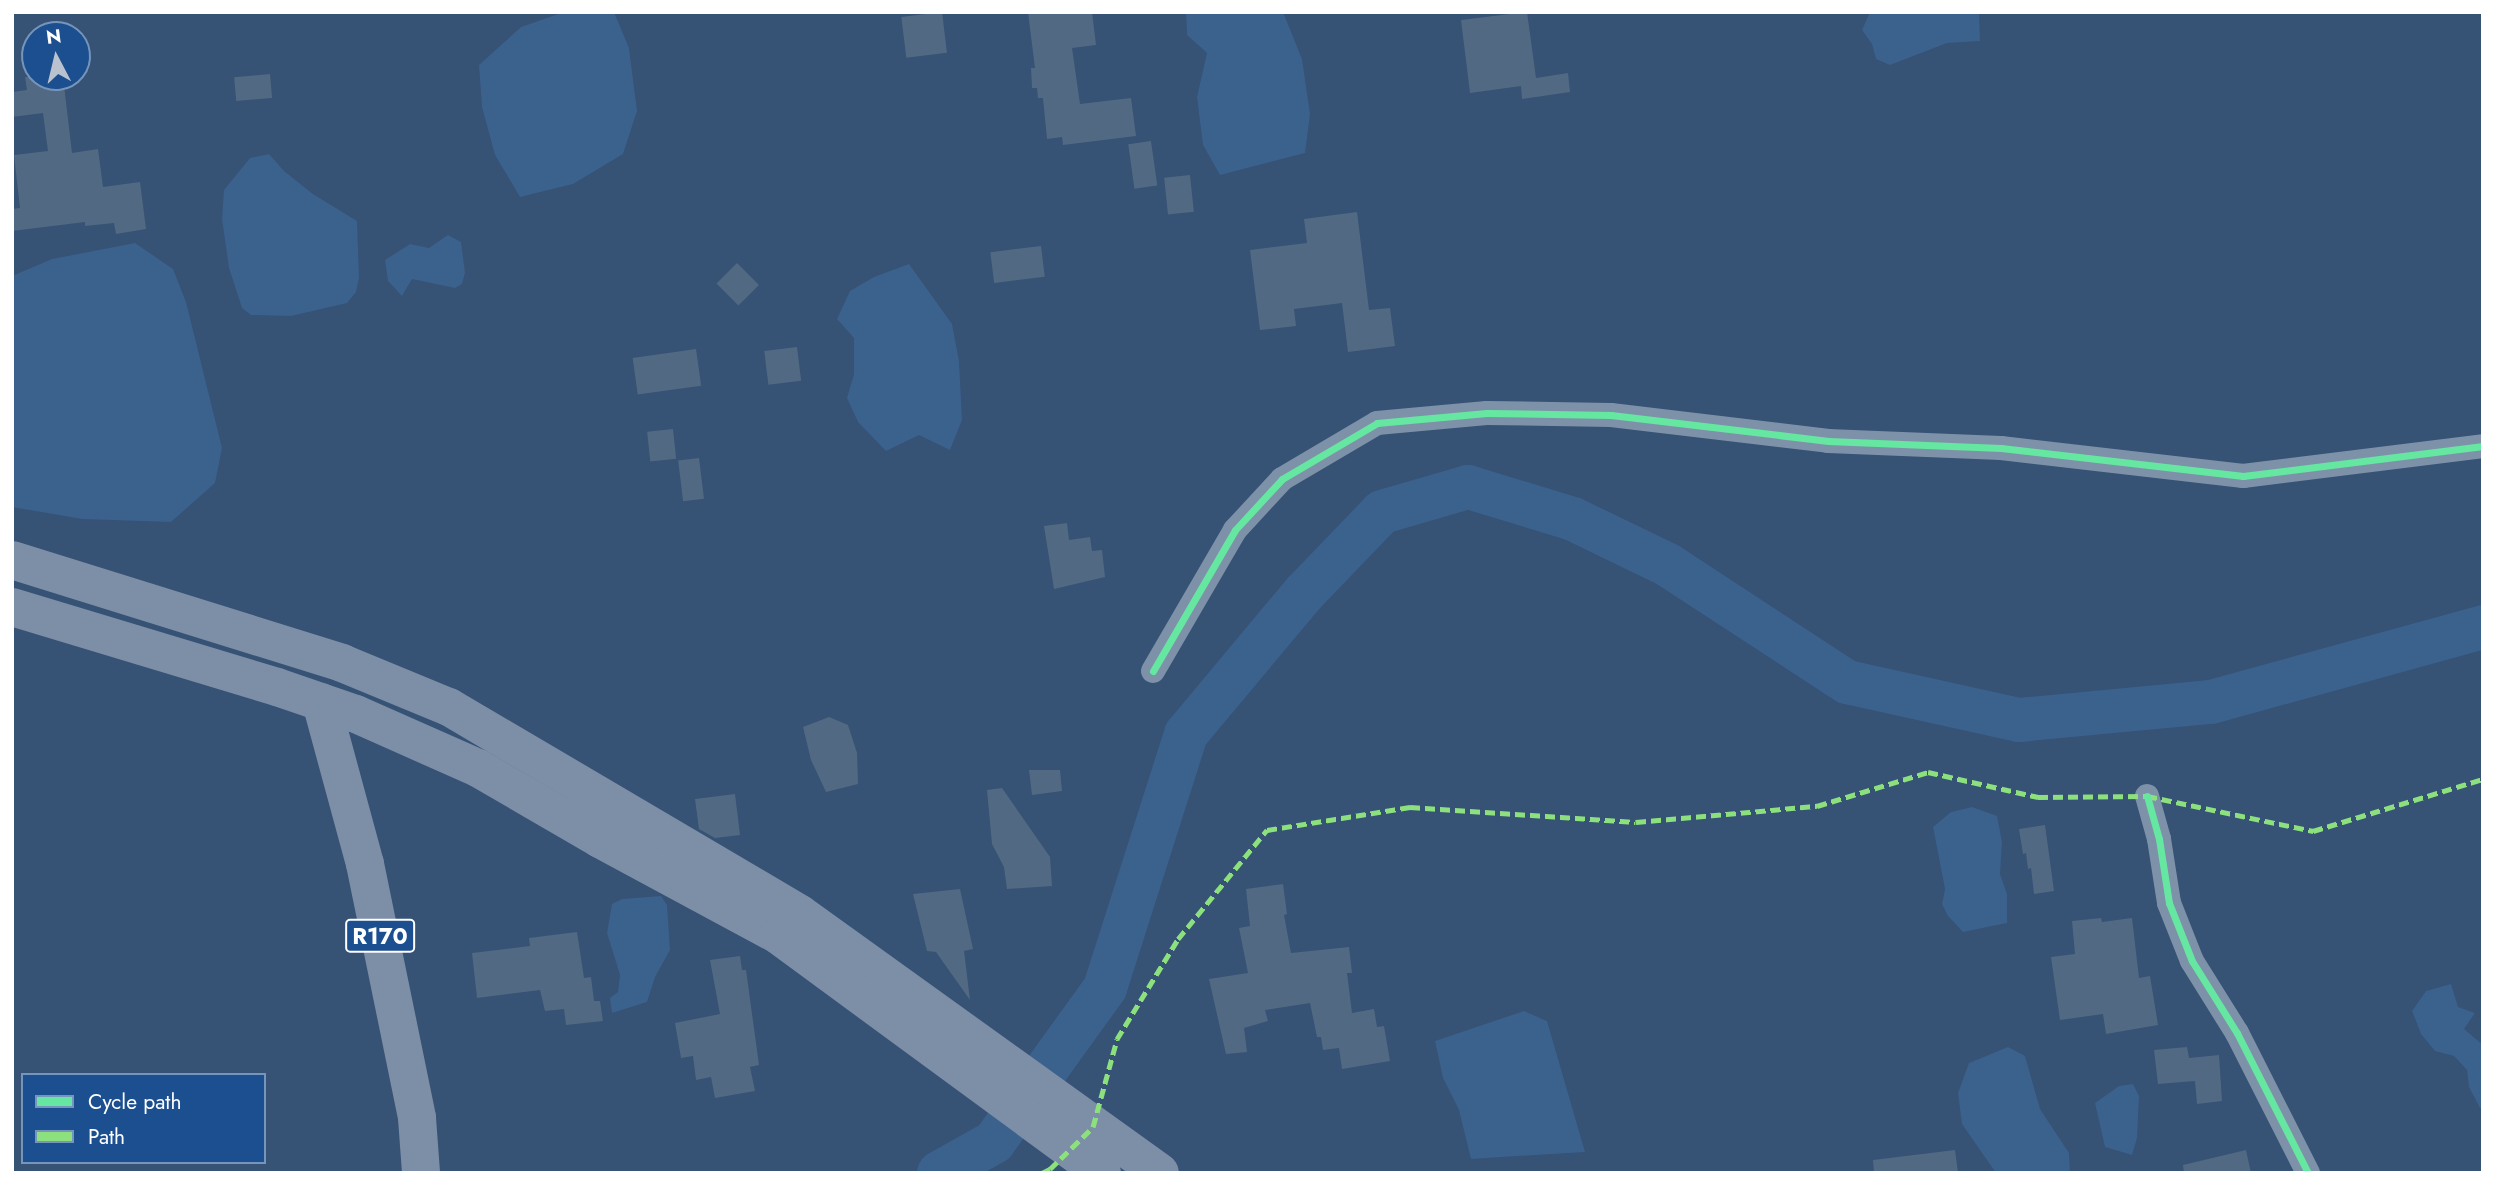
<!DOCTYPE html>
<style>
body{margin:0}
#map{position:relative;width:2495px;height:1185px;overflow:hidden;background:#365274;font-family:Jost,sans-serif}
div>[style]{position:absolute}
.water>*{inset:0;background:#3b618d}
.river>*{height:44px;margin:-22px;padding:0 22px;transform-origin:22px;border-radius:22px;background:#3b618d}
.building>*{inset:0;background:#526984;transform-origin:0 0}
.street>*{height:24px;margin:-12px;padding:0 12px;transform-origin:12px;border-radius:12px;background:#7d92a8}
.primary>*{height:38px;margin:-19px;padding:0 19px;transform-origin:19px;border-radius:19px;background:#7d8ea7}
.quiet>*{height:5px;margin-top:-2.5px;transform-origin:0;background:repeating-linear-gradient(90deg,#8de07e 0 10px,transparent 0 15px)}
.cycleway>*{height:7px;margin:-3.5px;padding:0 3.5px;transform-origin:3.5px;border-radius:3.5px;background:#66e7a1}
span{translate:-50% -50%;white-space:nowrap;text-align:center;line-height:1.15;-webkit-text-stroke:5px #1b4f8f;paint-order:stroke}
.shield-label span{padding:2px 5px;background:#1b4f8f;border:2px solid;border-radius:5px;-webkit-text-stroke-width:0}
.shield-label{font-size:23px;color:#fff;font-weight:700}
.frame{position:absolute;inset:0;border:14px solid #fff;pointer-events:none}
.legend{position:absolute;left:21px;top:1073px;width:245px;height:91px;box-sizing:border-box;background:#1b4f8f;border:2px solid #7695bc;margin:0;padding:9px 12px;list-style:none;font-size:21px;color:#fff}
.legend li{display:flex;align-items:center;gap:14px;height:35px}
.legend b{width:35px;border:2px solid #7695bc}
.north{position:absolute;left:21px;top:21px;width:70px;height:70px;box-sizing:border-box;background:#1b4f8f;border:2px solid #7695bc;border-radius:50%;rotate:353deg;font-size:19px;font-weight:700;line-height:28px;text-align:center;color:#fff}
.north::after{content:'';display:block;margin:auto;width:24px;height:32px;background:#b9c2ce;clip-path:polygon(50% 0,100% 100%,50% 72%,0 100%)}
</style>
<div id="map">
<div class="water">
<i style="clip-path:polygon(564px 12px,614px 12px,629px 48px,637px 111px,623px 154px,573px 184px,520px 197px,495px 155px,482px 107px,479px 65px,521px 27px)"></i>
<i style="clip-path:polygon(1186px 12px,1283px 12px,1302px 59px,1310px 114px,1305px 153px,1220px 175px,1203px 145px,1197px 97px,1207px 53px,1187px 35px)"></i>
<i style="clip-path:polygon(1870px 12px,1979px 12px,1980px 41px,1947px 43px,1890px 65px,1876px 59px,1872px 44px,1862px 30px)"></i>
<i style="clip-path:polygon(269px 154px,284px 171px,313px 194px,357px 221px,359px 278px,356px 292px,347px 303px,291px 316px,251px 315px,242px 308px,229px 268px,222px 219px,224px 190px,250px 158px)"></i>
<i style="clip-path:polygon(448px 235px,461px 242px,465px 273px,462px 284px,455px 288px,412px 279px,402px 296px,388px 281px,385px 260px,410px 244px,429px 248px)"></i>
<i style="clip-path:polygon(135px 243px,173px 269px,186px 302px,222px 448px,215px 483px,171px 522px,82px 519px,12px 507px,12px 276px,52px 259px)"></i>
<i style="clip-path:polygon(909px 264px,952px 324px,959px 361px,962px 420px,950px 450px,919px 435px,886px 451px,858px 422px,847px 398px,854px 374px,854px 338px,837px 319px,850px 291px,874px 277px)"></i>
<i style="clip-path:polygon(1972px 807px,1997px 816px,2002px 842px,2000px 874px,2007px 894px,2007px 923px,1963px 932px,1948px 916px,1942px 904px,1945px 889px,1933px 827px,1951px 812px)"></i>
<i style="clip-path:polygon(661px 896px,667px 905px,670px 950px,655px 977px,647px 1002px,612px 1013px,610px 998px,618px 992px,620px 975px,607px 933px,612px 904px,622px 899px)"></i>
<i style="clip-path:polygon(2451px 984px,2458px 1007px,2475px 1013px,2464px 1029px,2483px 1045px,2483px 1107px,2480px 1108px,2469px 1087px,2467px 1070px,2454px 1056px,2435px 1051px,2421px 1034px,2412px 1011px,2426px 991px)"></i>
<i style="clip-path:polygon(1524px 1011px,1547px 1021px,1585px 1152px,1471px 1159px,1459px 1110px,1443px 1078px,1435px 1041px)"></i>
<i style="clip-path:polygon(2008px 1047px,2025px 1056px,2040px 1109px,2069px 1153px,2070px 1173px,1996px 1173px,1962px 1124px,1958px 1093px,1969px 1063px)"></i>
<i style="clip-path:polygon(2133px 1084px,2139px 1096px,2137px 1138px,2132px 1155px,2105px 1147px,2095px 1103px,2119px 1086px)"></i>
</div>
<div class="river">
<i style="left:939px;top:1173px;width:63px;rotate:-29.4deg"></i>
<i style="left:994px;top:1142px;width:190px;rotate:-54.2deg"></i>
<i style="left:1105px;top:988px;width:267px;rotate:-72.3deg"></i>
<i style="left:1186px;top:734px;width:184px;rotate:-50.1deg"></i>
<i style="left:1304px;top:593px;width:112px;rotate:-46.1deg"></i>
<i style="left:1382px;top:512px;width:90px;rotate:-16.2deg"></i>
<i style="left:1468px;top:487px;width:110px;rotate:16.9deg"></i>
<i style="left:1573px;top:519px;width:106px;rotate:25.8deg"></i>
<i style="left:1668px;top:565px;width:214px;rotate:33.2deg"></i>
<i style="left:1847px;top:682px;width:176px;rotate:12.5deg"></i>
<i style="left:2019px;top:720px;width:193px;rotate:-5.4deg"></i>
<i style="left:2211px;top:702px;width:282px;rotate:-15.4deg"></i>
</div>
<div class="building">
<i style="left:942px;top:12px;width:41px;height:41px;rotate:83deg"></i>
<i style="clip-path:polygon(1028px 12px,1092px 12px,1096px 45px,1072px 48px,1080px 104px,1131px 98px,1136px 136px,1063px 145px,1062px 137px,1047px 139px,1043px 98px,1038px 98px,1037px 88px,1032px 88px,1031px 68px,1035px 68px)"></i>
<i style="clip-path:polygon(1527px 12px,1536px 78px,1568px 73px,1570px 92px,1522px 99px,1521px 86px,1470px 93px,1461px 20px)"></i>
<i style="left:270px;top:74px;width:24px;height:36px;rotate:85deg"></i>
<i style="clip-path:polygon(25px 77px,63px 77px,72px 153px,98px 149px,103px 187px,140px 182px,146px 229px,116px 234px,114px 223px,85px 226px,85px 222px,12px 231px,12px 209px,20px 208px,14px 155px,48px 151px,43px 113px,12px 117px,12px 92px,27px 90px)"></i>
<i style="left:1151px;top:141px;width:45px;height:23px;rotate:82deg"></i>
<i style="left:1190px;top:175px;width:37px;height:26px;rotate:84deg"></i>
<i style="clip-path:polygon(1357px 212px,1369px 310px,1390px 308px,1395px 346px,1348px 352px,1342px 303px,1294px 309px,1296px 326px,1260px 330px,1250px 250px,1307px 243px,1304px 219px)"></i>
<i style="left:1041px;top:246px;width:31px;height:51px;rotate:83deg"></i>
<i style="left:737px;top:263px;width:31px;height:29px;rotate:45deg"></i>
<i style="left:797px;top:347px;width:34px;height:33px;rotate:83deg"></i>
<i style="left:696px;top:349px;width:37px;height:64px;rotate:82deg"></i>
<i style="left:673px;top:429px;width:30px;height:26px;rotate:84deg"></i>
<i style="left:699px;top:458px;width:41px;height:21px;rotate:83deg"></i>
<i style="clip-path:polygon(1067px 523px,1069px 540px,1090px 537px,1092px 551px,1102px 550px,1105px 577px,1054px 589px,1044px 526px)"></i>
<i style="clip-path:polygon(829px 717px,848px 725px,857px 753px,858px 784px,826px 792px,811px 760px,803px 727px)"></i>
<i style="clip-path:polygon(1029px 770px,1060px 770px,1062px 791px,1032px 795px)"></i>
<i style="clip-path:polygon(1002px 788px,1050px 857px,1052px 886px,1007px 889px,1004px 867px,992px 844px,987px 790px)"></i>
<i style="clip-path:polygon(735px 794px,740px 835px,715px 838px,699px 829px,695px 799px)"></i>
<i style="clip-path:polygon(2045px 825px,2054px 891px,2034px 894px,2031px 868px,2028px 869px,2026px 853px,2023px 854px,2019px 829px)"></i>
<i style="clip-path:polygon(1283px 884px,1287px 914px,1284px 915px,1291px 953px,1349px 947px,1352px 973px,1347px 973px,1352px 1013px,1374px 1009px,1377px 1027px,1384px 1026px,1390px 1061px,1342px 1069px,1339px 1048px,1323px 1050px,1321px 1037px,1317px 1037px,1310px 1003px,1265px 1010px,1268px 1021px,1244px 1028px,1247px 1052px,1226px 1054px,1209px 979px,1248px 973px,1239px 928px,1250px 926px,1246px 889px)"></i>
<i style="clip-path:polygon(960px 889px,973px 949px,964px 951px,970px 1000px,936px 952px,927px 951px,913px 894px)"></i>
<i style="clip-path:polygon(2101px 918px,2102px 922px,2132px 918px,2139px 978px,2150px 976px,2158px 1025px,2106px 1034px,2103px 1014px,2060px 1020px,2051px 957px,2075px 954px,2072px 921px)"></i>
<i style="clip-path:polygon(577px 932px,584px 978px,591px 977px,594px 1001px,600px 1001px,603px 1021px,566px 1025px,564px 1009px,545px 1011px,540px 990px,477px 998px,472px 953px,530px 946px,529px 938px)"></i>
<i style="clip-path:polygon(740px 956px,742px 970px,746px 970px,759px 1065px,750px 1067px,755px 1091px,715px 1098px,711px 1077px,696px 1080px,693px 1056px,681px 1058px,675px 1023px,720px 1014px,710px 960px)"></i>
<i style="clip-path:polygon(2187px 1047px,2189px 1058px,2219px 1055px,2222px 1101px,2197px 1104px,2195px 1081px,2158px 1084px,2154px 1050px)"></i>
<i style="clip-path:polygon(1955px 1150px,1958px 1173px,1874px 1173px,1873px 1160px)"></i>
<i style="clip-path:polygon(2246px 1150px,2251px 1173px,2184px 1173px,2183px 1165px)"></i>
</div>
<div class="street">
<i style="left:1153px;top:671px;width:163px;rotate:-59.8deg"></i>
<i style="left:1235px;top:530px;width:69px;rotate:-47.3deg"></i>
<i style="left:1282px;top:479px;width:110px;rotate:-30.5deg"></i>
<i style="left:1377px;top:423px;width:110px;rotate:-5.2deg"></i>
<i style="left:1487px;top:413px;width:124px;rotate:0.9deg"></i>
<i style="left:1611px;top:415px;width:219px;rotate:6.8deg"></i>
<i style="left:1828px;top:441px;width:173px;rotate:2.3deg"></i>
<i style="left:2001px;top:448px;width:244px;rotate:6.6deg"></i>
<i style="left:2243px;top:476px;width:242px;rotate:-7.1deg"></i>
<i style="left:2147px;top:796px;width:45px;rotate:74.4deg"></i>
<i style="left:2159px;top:839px;width:65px;rotate:81.1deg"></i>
<i style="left:2169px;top:903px;width:62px;rotate:68.4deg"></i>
<i style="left:2192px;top:961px;width:85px;rotate:58deg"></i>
<i style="left:2237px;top:1033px;width:157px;rotate:63.1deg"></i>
</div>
<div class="primary">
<i style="left:12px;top:560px;width:346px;rotate:17.3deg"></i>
<i style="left:342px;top:663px;width:116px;rotate:22.4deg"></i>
<i style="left:449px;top:707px;width:407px;rotate:30.5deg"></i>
<i style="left:800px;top:914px;width:443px;rotate:35.7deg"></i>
<i style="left:12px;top:607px;width:277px;rotate:16.8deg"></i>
<i style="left:277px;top:687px;width:83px;rotate:18.9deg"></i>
<i style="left:356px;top:714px;width:133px;rotate:23.9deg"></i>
<i style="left:478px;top:768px;width:141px;rotate:30.2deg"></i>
<i style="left:600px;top:839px;width:202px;rotate:28.3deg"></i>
<i style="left:778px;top:935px;width:402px;rotate:36.3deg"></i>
<i style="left:321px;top:702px;width:168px;rotate:74.8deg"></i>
<i style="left:365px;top:864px;width:259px;rotate:78.4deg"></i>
<i style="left:417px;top:1118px;width:55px;rotate:85.8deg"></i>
</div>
<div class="quiet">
<i style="left:1042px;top:1173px;width:9px;rotate:-27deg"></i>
<i style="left:1050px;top:1169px;width:60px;rotate:-44.3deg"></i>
<i style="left:1093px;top:1127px;width:91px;rotate:-74.7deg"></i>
<i style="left:1117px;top:1039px;width:117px;rotate:-58.6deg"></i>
<i style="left:1178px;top:939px;width:141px;rotate:-50.8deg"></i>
<i style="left:1267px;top:830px;width:145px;rotate:-9.1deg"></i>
<i style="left:1410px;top:807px;width:226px;rotate:3.8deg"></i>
<i style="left:1636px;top:822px;width:182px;rotate:-5.1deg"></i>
<i style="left:1817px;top:806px;width:116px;rotate:-17deg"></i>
<i style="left:1928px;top:772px;width:113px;rotate:12.8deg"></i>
<i style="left:2038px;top:797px;width:109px;rotate:-0.5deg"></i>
<i style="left:2147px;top:796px;width:170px;rotate:11.9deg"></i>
<i style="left:2313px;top:831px;width:178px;rotate:-17deg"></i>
</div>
<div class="cycleway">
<i style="left:1153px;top:671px;width:163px;rotate:-59.8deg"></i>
<i style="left:1235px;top:530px;width:69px;rotate:-47.3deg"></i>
<i style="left:1282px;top:479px;width:110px;rotate:-30.5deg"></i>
<i style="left:1377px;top:423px;width:110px;rotate:-5.2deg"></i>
<i style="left:1487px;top:413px;width:124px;rotate:0.9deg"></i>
<i style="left:1611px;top:415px;width:219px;rotate:6.8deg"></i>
<i style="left:1828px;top:441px;width:173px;rotate:2.3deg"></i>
<i style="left:2001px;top:448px;width:244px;rotate:6.6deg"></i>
<i style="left:2243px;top:476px;width:242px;rotate:-7.1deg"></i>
<i style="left:2147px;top:796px;width:45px;rotate:74.4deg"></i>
<i style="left:2159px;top:839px;width:65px;rotate:81.1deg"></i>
<i style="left:2169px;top:903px;width:62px;rotate:68.4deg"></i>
<i style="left:2192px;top:961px;width:85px;rotate:58deg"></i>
<i style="left:2237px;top:1033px;width:157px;rotate:63.1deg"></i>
</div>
<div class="shield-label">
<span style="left:380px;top:936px">R170</span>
</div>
<div class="frame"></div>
<ul class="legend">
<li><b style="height:9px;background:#66e7a1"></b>Cycle path</li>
<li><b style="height:9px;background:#8de07e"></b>Path</li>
</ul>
<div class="north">N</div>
</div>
